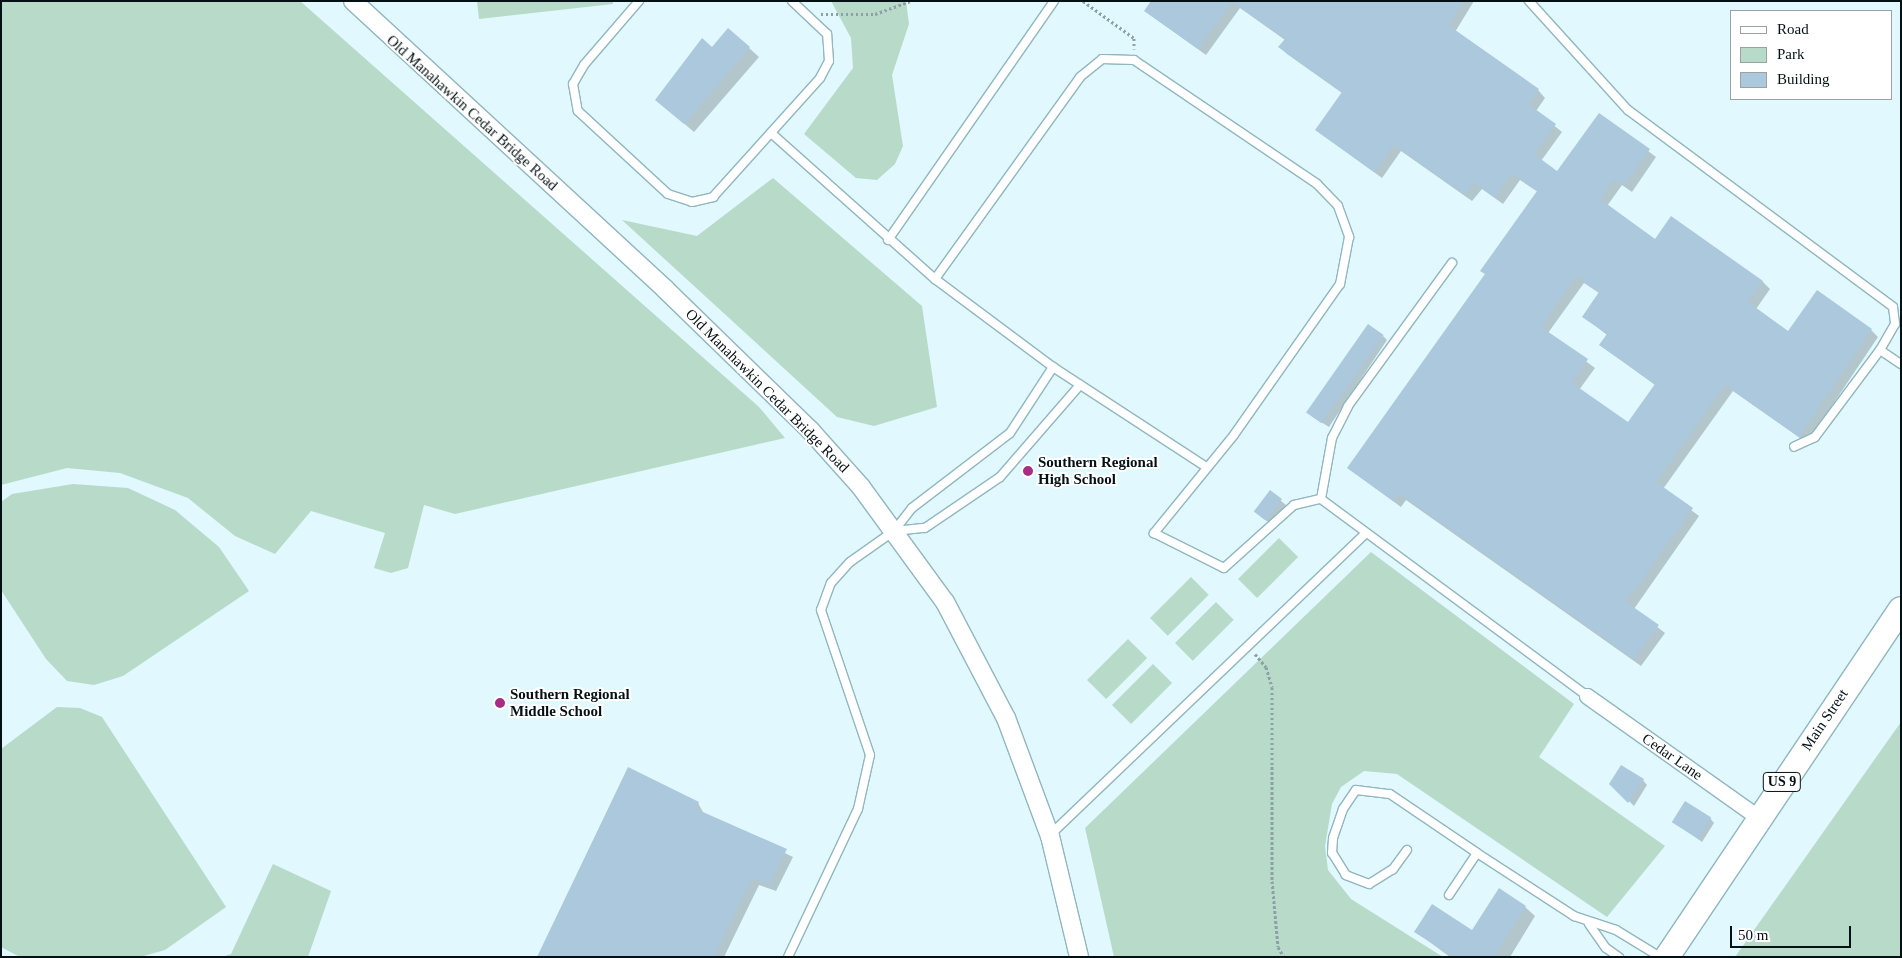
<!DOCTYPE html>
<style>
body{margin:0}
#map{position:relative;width:1902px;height:958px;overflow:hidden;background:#e0f8fe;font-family:"Times New Roman",serif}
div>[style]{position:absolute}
.green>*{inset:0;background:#b8dac9;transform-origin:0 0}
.shadow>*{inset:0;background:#0003}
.building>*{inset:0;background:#acc8dd;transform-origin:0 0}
.path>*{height:3px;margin-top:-1.5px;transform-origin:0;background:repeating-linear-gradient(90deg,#8ca0a5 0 2.5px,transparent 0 5px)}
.roads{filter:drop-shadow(1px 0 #91b6c0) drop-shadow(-1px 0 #91b6c0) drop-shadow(0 1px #91b6c0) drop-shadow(0 -1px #91b6c0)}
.service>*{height:8px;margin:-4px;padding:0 4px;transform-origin:4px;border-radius:4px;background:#fff}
.minor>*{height:15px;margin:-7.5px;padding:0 7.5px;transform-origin:7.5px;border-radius:7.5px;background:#fff}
.tertiary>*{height:18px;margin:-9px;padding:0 9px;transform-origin:9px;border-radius:9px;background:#fff}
.trunk>*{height:24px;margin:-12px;padding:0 12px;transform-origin:12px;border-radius:12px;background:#fff}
.dots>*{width:14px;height:14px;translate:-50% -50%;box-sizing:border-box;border:2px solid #fff;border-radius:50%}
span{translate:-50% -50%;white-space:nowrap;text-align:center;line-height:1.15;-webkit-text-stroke:4px #fff;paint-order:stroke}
.shield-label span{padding:1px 4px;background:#fff;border:1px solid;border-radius:4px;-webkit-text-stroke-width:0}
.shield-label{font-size:14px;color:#041114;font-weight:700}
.street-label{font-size:15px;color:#041114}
.poi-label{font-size:15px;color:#041114;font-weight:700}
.left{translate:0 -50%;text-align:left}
.frame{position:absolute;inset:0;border:2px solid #041114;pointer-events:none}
.legend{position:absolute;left:1730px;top:10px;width:162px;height:90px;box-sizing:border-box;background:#fff;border:1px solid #9ba0a1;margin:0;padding:6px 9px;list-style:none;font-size:15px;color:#041114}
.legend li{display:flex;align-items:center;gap:10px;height:25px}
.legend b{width:25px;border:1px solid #9ba0a1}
.scale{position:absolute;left:1730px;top:926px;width:121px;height:22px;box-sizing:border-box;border:2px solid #041114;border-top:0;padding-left:6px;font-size:15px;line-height:18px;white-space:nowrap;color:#041114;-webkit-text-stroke:4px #fff;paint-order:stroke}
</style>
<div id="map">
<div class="green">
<i style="clip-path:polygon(1px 1px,300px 1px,759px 407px,785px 438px,455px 514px,424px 505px,408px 568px,391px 573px,374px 568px,385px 533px,311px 511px,275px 554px,235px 536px,188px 498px,120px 473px,67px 468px,1px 485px)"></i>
<i style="clip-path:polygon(477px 1px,613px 1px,613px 4px,479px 19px)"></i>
<i style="clip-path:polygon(831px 1px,906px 1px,909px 24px,892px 75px,903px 146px,895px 164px,877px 180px,856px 178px,804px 134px,853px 68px,851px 38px)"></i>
<i style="clip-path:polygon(773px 178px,922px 306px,937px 407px,874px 426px,837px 417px,622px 220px,697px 236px)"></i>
<i style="clip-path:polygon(73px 484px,128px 488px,175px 510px,219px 547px,249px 591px,123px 676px,94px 685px,67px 681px,46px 659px,1px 590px,1px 502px,12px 494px)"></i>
<i style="left:1279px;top:538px;width:27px;height:58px;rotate:45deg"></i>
<i style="clip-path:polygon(1371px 552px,1574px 704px,1539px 757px,1665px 846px,1607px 917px,1397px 774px,1364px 771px,1341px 787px,1332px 804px,1325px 846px,1328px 870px,1351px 899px,1443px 957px,1114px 957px,1085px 828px)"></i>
<i style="left:1191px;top:577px;width:25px;height:58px;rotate:45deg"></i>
<i style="left:1216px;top:602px;width:25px;height:58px;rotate:45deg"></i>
<i style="left:1128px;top:639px;width:27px;height:58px;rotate:45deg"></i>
<i style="left:1153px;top:664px;width:27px;height:58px;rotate:45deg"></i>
<i style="clip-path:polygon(57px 707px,80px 708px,102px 717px,226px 907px,165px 950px,140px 957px,20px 957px,1px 947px,1px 749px)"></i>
<i style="clip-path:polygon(1901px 722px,1901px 957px,1735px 957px)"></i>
<i style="clip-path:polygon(273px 864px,331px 891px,308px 957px,222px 957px,231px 954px)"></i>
</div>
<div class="shadow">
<i style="clip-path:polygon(evenodd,1152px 1px,1474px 1px,1455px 32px,1538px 90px,1545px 98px,1536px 111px,1562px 132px,1541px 161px,1557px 173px,1599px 114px,1656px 157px,1632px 192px,1622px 185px,1607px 206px,1656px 240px,1672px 218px,1763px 282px,1770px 289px,1756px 309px,1789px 332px,1871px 330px,1878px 337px,1807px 443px,1733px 391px,1663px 489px,1699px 516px,1634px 609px,1665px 633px,1641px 666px,1406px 500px,1401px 507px,1348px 468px,1486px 275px,1538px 192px,1520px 180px,1503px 204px,1482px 189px,1472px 201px,1401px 151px,1382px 178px,1316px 130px,1342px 93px,1287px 54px,1280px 47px,1285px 40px,1240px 8px,1206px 55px,1145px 11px,1152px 1px,1584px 283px,1599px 293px,1583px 316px,1607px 335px,1600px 345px,1655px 385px,1628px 424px,1579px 390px,1595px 368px,1548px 333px,1584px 283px)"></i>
<i style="clip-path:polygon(713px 48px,749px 48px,759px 57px,694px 132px,667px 109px)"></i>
<i style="clip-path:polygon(1383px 336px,1387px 340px,1329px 427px,1313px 417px,1309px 412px)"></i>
<i style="clip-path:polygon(1270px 492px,1286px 505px,1271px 524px,1260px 516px)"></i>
<i style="clip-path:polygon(1643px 780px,1647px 785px,1634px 806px,1611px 783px)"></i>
<i style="clip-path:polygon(698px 803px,704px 814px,793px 857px,776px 891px,759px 885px,724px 957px,538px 957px)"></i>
<i style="clip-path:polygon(1710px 818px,1714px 823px,1702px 842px,1674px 822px)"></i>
<i style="clip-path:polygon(1525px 907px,1535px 916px,1510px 957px,1450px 957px,1416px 932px,1473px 931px)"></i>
</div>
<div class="building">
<i style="clip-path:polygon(evenodd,1151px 1px,1465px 1px,1448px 25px,1539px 89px,1528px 104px,1556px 124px,1534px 154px,1557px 171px,1599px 113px,1650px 149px,1624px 186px,1614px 179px,1600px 199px,1655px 239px,1671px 216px,1763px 281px,1748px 302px,1788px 331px,1817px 290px,1872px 329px,1799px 437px,1725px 385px,1656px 482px,1693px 508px,1626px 602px,1659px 625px,1634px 659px,1399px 493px,1393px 501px,1347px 468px,1485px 274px,1480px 271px,1537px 191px,1512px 173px,1495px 198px,1474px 182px,1465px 195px,1394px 145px,1374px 172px,1315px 130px,1342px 92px,1278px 47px,1285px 39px,1232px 2px,1198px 49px,1144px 11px,1151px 1px,1576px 276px,1599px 292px,1582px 317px,1607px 334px,1599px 345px,1655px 384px,1628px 422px,1572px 383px,1588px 359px,1541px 327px,1576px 276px)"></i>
<i style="clip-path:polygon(728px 28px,750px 47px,684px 124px,655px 100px,702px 38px,712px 47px)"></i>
<i style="left:1368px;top:324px;width:19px;height:108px;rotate:35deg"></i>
<i style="left:1270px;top:490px;width:15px;height:27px;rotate:37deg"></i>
<i style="clip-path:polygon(1621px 765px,1644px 779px,1628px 803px,1609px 784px)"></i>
<i style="clip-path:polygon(628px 767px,699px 802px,696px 809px,787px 849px,769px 885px,752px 878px,714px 957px,537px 957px)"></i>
<i style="left:1685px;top:801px;width:31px;height:25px;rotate:32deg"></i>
<i style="clip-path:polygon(1499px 888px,1526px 906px,1494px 957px,1454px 957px,1414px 932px,1432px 904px,1472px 930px)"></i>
</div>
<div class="path">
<i style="left:1083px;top:1px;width:63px;rotate:36deg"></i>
<i style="left:1134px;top:38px;width:11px;rotate:90deg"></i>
<i style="left:821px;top:14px;width:54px"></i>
<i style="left:875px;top:14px;width:37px;rotate:-20deg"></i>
<i style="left:1255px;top:654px;width:17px;rotate:50deg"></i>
<i style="left:1266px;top:667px;width:21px;rotate:73deg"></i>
<i style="left:1272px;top:687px;width:194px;rotate:90deg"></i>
<i style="left:1272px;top:881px;width:66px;rotate:84.8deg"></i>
<i style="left:1278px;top:947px;width:12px;rotate:59deg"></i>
</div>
<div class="roads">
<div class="service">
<i style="left:639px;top:1px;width:84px;rotate:130.7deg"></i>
<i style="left:584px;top:65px;width:22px;rotate:120deg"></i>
<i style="left:573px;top:84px;width:27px;rotate:80deg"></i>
<i style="left:578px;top:111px;width:122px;rotate:42.7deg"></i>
<i style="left:668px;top:194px;width:25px;rotate:18deg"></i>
<i style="left:692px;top:202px;width:22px;rotate:-13deg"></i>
<i style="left:713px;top:197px;width:160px;rotate:-48deg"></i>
<i style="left:820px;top:78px;width:19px;rotate:-62deg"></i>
<i style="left:829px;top:61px;width:27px;rotate:-94deg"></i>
<i style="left:827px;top:34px;width:48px;rotate:-136.7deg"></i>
<i style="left:1529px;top:1px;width:147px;rotate:47.8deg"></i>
<i style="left:1628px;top:110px;width:330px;rotate:36.6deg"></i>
<i style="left:1893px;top:307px;width:17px;rotate:83deg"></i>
<i style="left:1895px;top:324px;width:30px;rotate:120deg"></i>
<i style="left:1880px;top:350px;width:109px;rotate:126.8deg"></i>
<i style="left:1815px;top:437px;width:23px;rotate:155deg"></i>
<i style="left:771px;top:133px;width:220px;rotate:41.7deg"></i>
<i style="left:935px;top:279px;width:147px;rotate:36.7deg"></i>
<i style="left:1053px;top:367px;width:181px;rotate:33.1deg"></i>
<i style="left:888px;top:240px;width:291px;rotate:-55.2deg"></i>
<i style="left:935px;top:279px;width:249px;rotate:-54.3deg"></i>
<i style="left:1080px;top:77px;width:28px;rotate:-39deg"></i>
<i style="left:1102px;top:59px;width:32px;rotate:2deg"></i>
<i style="left:1134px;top:60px;width:221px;rotate:34.1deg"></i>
<i style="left:1317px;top:184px;width:30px;rotate:46deg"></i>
<i style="left:1338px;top:206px;width:33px;rotate:70deg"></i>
<i style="left:1349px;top:237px;width:48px;rotate:100.8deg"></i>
<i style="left:1340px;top:284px;width:184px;rotate:125.1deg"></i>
<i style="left:1234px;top:435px;width:127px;rotate:129.2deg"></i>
<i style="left:1154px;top:533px;width:78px;rotate:26.6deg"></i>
<i style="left:1224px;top:568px;width:94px;rotate:-42deg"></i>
<i style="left:1294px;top:505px;width:28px;rotate:-13deg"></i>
<i style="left:1321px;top:499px;width:331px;rotate:36.5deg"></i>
<i style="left:1880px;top:350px;width:25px;rotate:34deg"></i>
<i style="left:1321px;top:499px;width:62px;rotate:-79.8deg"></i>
<i style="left:1332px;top:438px;width:36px;rotate:-63deg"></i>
<i style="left:1348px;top:406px;width:177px;rotate:-54deg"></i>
<i style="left:894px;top:531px;width:31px;rotate:-6deg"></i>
<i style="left:925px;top:528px;width:91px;rotate:-34.2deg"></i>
<i style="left:1000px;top:477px;width:122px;rotate:-49deg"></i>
<i style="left:1050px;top:835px;width:436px;rotate:-43.7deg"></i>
<i style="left:1407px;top:850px;width:24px;rotate:126deg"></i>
<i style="left:1393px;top:869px;width:28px;rotate:148deg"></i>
<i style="left:1369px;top:884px;width:25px;rotate:-159deg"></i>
<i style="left:1346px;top:875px;width:26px;rotate:-122deg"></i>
<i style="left:1332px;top:853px;width:15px;rotate:-86deg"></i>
<i style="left:1333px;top:838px;width:31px;rotate:-71deg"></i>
<i style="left:1343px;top:809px;width:23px;rotate:-56deg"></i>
<i style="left:1356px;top:790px;width:34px;rotate:7deg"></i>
<i style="left:1390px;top:794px;width:105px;rotate:34.1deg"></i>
<i style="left:1449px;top:895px;width:50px;rotate:-56.3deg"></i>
<i style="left:1477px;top:853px;width:116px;rotate:33deg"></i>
<i style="left:1574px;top:916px;width:44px;rotate:18.4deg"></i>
<i style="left:1616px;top:930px;width:52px;rotate:31.5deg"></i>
<i style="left:1589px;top:924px;width:29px;rotate:55deg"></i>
<i style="left:1606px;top:948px;width:16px;rotate:35deg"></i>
<i style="left:788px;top:957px;width:164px;rotate:-64.7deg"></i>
<i style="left:858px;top:809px;width:55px;rotate:-77.5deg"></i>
<i style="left:870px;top:755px;width:153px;rotate:-108.7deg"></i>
<i style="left:821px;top:610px;width:29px;rotate:-70deg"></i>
<i style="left:831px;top:583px;width:28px;rotate:-48deg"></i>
<i style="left:850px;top:562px;width:54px;rotate:-35.2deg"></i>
<i style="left:894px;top:531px;width:29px;rotate:-52deg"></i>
<i style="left:912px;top:508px;width:123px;rotate:-37.4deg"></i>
<i style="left:1010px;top:433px;width:79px;rotate:-56.9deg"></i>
</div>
<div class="minor">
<i style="left:1587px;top:696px;width:209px;rotate:35.3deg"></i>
</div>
<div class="tertiary">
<i style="left:353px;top:1px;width:425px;rotate:42.7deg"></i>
<i style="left:665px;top:289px;width:202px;rotate:44.2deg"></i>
<i style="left:810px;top:430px;width:76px;rotate:48.2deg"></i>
<i style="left:861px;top:487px;width:142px;rotate:53.9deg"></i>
<i style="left:945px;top:602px;width:131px;rotate:62.3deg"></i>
<i style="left:1006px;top:718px;width:126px;rotate:69.6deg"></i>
<i style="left:1050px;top:836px;width:124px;rotate:76.5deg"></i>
</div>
<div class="trunk">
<i style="left:1667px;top:957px;width:419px;rotate:-56.1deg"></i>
</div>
</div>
<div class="dots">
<i style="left:1028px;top:471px;background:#a92e83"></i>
<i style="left:500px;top:703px;background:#a92e83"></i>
</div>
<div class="shield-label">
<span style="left:1782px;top:782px">US 9</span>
</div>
<div class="street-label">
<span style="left:472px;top:113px;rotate:42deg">Old Manahawkin Cedar Bridge Road</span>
<span style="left:767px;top:391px;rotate:45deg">Old Manahawkin Cedar Bridge Road</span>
<span style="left:1825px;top:720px;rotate:-56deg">Main Street</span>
<span style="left:1672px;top:757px;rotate:35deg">Cedar Lane</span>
</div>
<div class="poi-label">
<span class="left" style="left:1038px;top:471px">Southern Regional<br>High School</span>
<span class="left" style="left:510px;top:703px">Southern Regional<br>Middle School</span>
</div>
<div class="frame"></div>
<ul class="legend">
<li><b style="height:6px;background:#fff"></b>Road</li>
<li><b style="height:14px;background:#b8dac9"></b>Park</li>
<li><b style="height:14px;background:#acc8dd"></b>Building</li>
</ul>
<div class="scale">50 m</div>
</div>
